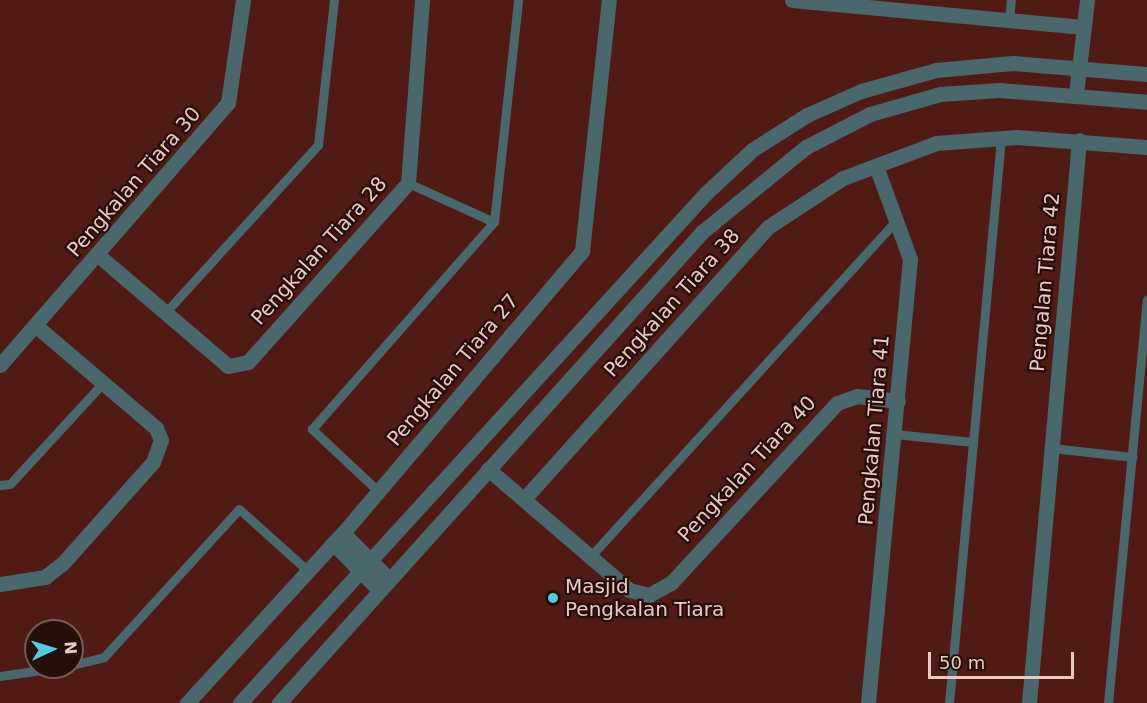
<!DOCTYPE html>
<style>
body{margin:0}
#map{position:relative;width:1147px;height:703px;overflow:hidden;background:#501b14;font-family:"DejaVu Sans",sans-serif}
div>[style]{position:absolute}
.service>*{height:9px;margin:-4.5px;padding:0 4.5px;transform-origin:4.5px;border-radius:4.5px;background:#49676d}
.minor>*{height:15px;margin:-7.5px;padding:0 7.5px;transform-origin:7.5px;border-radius:7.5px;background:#49676d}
.tertiary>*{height:15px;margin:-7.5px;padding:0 7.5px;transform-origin:7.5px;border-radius:7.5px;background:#49676d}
.dots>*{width:16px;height:16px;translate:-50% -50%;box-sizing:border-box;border:3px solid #260f0b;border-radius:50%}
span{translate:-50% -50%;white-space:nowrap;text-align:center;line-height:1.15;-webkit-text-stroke:4.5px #260f0b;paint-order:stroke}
.street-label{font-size:20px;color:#ebc8c2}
.poi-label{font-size:20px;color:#ebc8c2}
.left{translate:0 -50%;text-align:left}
.north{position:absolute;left:24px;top:619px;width:60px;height:60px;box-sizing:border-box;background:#260f0b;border:2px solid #755954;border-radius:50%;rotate:86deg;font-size:16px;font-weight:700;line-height:24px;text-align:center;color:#ebc8c2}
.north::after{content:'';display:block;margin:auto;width:21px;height:27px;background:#54cadd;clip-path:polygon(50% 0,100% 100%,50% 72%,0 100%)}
.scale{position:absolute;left:928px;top:652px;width:146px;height:27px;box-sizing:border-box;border:3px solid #ebc8c2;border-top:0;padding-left:8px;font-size:18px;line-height:21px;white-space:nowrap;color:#ebc8c2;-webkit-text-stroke:4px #260f0b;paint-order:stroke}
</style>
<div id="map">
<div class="service">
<i style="left:1009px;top:21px;width:21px;rotate:-85deg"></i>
<i style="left:408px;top:183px;width:94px;rotate:24.4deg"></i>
<i style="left:165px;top:313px;width:227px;rotate:-47.7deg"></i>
<i style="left:318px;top:145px;width:146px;rotate:-83.7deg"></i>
<i style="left:895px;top:434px;width:78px;rotate:5.9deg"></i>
<i style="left:1052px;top:448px;width:81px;rotate:6.4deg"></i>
<i style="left:0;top:485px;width:10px;rotate:-6deg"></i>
<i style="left:10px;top:484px;width:137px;rotate:-47.4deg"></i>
<i style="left:378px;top:491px;width:91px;rotate:-136.8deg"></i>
<i style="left:312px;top:429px;width:276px;rotate:-48.7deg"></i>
<i style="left:494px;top:222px;width:223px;rotate:-83.8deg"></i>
<i style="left:589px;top:558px;width:454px;rotate:-47.7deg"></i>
<i style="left:72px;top:665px;width:33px;rotate:-14deg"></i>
<i style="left:104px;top:657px;width:200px;rotate:-47.6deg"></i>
<i style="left:239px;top:509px;width:93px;rotate:41.9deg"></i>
<i style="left:0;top:676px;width:62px;rotate:-8.4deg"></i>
<i style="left:949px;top:703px;width:567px;rotate:-84.74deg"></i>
<i style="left:1108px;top:703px;width:405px;rotate:-84.5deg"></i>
</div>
<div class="minor">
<i style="left:792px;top:0;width:293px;rotate:5.3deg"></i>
<i style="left:1076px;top:94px;width:95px;rotate:-83.3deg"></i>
<i style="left:98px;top:255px;width:171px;rotate:40.5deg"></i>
<i style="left:228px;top:366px;width:20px;rotate:-11deg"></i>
<i style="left:248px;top:362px;width:240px;rotate:-48.2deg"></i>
<i style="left:408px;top:183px;width:184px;rotate:-85.6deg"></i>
<i style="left:0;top:365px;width:347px;rotate:-49deg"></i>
<i style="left:228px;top:103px;width:104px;rotate:-81.7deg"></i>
<i style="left:488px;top:469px;width:186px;rotate:40.6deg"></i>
<i style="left:629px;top:590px;width:21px;rotate:14deg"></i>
<i style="left:649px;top:595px;width:25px;rotate:-29deg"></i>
<i style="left:671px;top:583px;width:245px;rotate:-47.3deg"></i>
<i style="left:837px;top:403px;width:21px;rotate:-19deg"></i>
<i style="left:857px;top:396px;width:41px;rotate:7deg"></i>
<i style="left:524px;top:499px;width:365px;rotate:-48.1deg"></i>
<i style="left:768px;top:227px;width:90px;rotate:-33.2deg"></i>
<i style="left:843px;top:178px;width:99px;rotate:-20.6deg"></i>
<i style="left:936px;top:143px;width:81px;rotate:-4.2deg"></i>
<i style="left:1017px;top:137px;width:130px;rotate:4.4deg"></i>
<i style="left:343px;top:533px;width:65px;rotate:45deg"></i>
<i style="left:333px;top:543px;width:66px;rotate:45.6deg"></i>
<i style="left:0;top:584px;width:46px;rotate:-8.8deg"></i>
<i style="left:45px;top:577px;width:23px;rotate:-38deg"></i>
<i style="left:63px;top:563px;width:135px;rotate:-48.3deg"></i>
<i style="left:153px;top:462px;width:23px;rotate:-70deg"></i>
<i style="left:161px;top:440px;width:13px;rotate:-113deg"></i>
<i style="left:156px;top:428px;width:157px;rotate:-139.6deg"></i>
<i style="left:187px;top:703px;width:231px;rotate:-47.5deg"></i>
<i style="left:343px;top:533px;width:370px;rotate:-49.7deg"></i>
<i style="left:582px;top:251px;width:252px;rotate:-83.9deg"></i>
<i style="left:868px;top:703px;width:446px;rotate:-84.6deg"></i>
<i style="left:910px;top:259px;width:99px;rotate:-110.1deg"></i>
<i style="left:1029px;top:703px;width:565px;rotate:-84.92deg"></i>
</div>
<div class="tertiary">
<i style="left:240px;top:703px;width:691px;rotate:-47.58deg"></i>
<i style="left:706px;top:193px;width:63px;rotate:-43.1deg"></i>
<i style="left:752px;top:150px;width:65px;rotate:-32.5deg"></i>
<i style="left:807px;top:115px;width:59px;rotate:-24deg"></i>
<i style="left:861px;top:91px;width:78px;rotate:-15.6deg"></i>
<i style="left:936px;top:70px;width:77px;rotate:-5.2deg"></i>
<i style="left:1013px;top:63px;width:134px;rotate:4.7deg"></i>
<i style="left:279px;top:703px;width:633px;rotate:-48.07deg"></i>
<i style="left:702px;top:232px;width:134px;rotate:-39.3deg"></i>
<i style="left:806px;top:147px;width:72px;rotate:-27.3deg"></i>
<i style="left:870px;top:114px;width:73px;rotate:-15.9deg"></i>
<i style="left:940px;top:94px;width:59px;rotate:-3.9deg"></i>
<i style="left:999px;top:90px;width:148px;rotate:4.6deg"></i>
</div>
<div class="dots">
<i style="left:553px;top:598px;background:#54cadd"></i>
</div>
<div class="street-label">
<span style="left:134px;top:182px;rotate:-49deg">Pengkalan Tiara 30</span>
<span style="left:319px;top:251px;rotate:-48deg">Pengkalan Tiara 28</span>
<span style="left:1045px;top:282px;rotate:-85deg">Pengalan Tiara 42</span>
<span style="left:672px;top:303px;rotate:-48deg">Pengkalan Tiara 38</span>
<span style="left:453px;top:370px;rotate:-50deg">Pengkalan Tiara 27</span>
<span style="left:874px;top:430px;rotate:-85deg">Pengkalan Tiara 41</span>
<span style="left:747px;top:469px;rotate:-47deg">Pengkalan Tiara 40</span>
</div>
<div class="poi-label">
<span class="left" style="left:565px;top:598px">Masjid<br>Pengkalan Tiara</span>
</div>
<div class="north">N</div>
<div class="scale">50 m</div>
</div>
